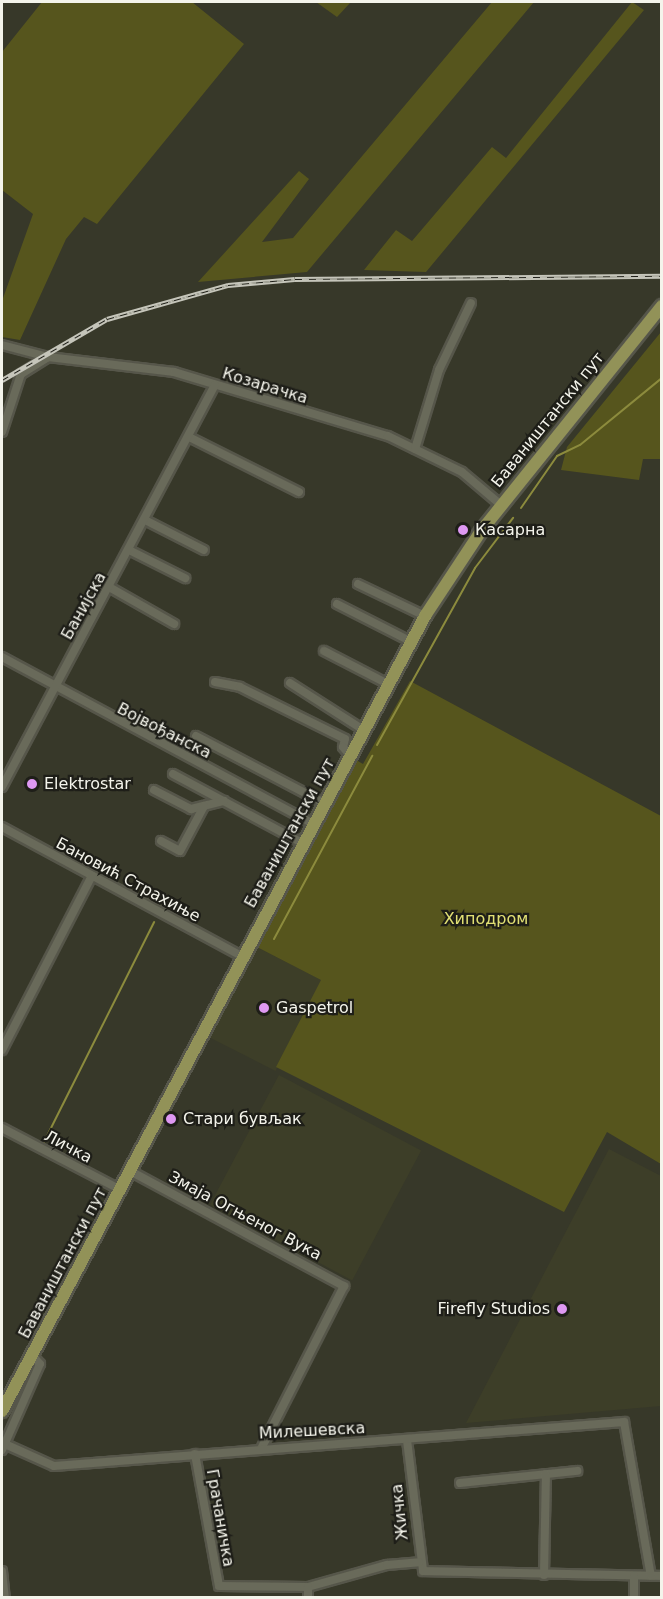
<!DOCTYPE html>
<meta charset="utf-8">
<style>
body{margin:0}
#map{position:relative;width:663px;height:1599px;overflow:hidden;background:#373829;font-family:"DejaVu Sans",sans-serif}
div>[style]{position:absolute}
.built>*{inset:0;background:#3d3e28;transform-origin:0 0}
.green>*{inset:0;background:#56551d}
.stream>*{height:2px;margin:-1px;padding:0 1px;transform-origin:1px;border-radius:1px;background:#8c8b3d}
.roads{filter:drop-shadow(2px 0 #56564a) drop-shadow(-2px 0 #56564a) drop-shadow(0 2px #56564a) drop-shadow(0 -2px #56564a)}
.minor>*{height:8px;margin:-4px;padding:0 4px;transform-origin:4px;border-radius:4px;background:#696a5a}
.primary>*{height:12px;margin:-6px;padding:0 6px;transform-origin:6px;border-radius:6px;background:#929258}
.rail>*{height:4.5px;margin-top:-2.25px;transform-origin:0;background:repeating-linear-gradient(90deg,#1e1e18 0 7px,#c5c5ba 0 14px);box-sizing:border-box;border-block:2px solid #c5c5ba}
.dots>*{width:16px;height:16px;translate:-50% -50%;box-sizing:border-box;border:3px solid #1e1e18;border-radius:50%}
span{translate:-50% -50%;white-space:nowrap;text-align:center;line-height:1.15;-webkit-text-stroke:4.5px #1e1e18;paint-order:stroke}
.street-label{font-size:16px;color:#f4f4eb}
.poi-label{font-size:16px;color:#f4f4eb}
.left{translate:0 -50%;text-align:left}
.right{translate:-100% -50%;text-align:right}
.park-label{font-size:16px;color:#e1e074}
.frame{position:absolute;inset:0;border:3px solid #f4f4eb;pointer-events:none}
</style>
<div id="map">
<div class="built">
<i style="left:255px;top:946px;width:75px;height:102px;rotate:27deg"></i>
<i style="left:279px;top:1075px;width:161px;height:147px;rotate:28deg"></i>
<i style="clip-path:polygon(609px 1149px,661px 1176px,661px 1406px,466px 1423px)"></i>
</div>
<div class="green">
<i style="clip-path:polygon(42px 2px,192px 2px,244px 44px,97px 224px,84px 217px,66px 239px,20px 340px,2px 337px,2px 301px,33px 214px,2px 190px,2px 52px)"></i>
<i style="clip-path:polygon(316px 2px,351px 2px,337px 17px)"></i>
<i style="clip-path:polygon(492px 2px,534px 2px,307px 272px,198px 282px,299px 171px,309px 179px,262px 242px,293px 238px)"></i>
<i style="clip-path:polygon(632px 2px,644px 10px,426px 272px,364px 270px,396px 230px,412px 241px,492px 147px,506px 158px)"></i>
<i style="clip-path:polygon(661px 332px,661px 459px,643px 459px,639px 480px,561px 470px,567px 447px)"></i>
<i style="clip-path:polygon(410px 681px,661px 816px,661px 1164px,607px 1132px,564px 1212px,276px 1067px,321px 980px,249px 943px,351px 757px,363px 764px)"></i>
</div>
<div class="stream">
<i style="left:521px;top:508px;width:63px;rotate:-55.3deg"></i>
<i style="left:557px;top:456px;width:25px;rotate:-26deg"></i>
<i style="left:580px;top:445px;width:106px;rotate:-39.3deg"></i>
<i style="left:377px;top:745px;width:202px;rotate:-61deg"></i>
<i style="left:475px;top:568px;width:63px;rotate:-52.8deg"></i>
<i style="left:274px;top:939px;width:208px;rotate:-61.8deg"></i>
<i style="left:44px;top:1142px;width:246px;rotate:-63.4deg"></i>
</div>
<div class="roads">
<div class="minor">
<i style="left:2px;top:345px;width:48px;rotate:14.6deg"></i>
<i style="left:48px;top:357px;width:127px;rotate:6.8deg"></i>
<i style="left:174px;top:372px;width:223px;rotate:16.7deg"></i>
<i style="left:388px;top:436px;width:82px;rotate:25.9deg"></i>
<i style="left:462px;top:472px;width:51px;rotate:40.2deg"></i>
<i style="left:2px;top:432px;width:61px;rotate:-71.9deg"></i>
<i style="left:21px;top:374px;width:32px;rotate:-32deg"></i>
<i style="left:189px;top:437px;width:123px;rotate:26.6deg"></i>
<i style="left:415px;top:449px;width:83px;rotate:-73.1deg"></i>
<i style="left:439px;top:370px;width:74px;rotate:-64.5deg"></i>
<i style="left:145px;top:520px;width:66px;rotate:27deg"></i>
<i style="left:129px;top:550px;width:63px;rotate:26.6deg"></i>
<i style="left:358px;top:584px;width:74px;rotate:25.5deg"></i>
<i style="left:109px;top:587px;width:75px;rotate:29.6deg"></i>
<i style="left:337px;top:604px;width:84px;rotate:26.9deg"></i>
<i style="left:324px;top:651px;width:74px;rotate:27.3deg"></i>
<i style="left:2px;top:657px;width:355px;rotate:28.2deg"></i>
<i style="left:215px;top:682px;width:25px;rotate:11deg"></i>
<i style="left:240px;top:687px;width:117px;rotate:26.3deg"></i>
<i style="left:345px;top:739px;width:8px;rotate:104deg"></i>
<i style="left:343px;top:747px;width:13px;rotate:51deg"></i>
<i style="left:290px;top:683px;width:89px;rotate:32.6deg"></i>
<i style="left:196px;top:736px;width:147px;rotate:27.6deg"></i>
<i style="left:173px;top:774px;width:149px;rotate:28.1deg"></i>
<i style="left:2px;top:787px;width:455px;rotate:-62.1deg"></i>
<i style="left:154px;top:790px;width:42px;rotate:27.2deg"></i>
<i style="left:191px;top:809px;width:34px;rotate:-14deg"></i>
<i style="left:2px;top:827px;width:272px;rotate:28.3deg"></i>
<i style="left:161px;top:841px;width:21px;rotate:28deg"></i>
<i style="left:180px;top:851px;width:51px;rotate:-61.9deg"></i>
<i style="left:2px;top:1050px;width:196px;rotate:-62.7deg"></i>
<i style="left:2px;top:1128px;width:134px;rotate:27.5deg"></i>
<i style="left:132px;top:1172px;width:241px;rotate:28.3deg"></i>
<i style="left:344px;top:1286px;width:181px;rotate:117deg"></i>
<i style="left:407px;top:1440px;width:132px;rotate:83deg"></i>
<i style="left:423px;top:1571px;width:239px;rotate:1.2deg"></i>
<i style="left:7px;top:1445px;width:51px;rotate:24.1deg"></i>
<i style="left:54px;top:1466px;width:572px;rotate:-4.41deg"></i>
<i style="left:624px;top:1422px;width:156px;rotate:80.1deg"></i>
<i style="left:2px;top:1450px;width:94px;rotate:-66.2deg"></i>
<i style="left:40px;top:1364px;width:12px;rotate:-132deg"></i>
<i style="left:195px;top:1454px;width:134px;rotate:79.7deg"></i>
<i style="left:219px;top:1586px;width:89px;rotate:0.6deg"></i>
<i style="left:308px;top:1587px;width:82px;rotate:-15.6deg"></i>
<i style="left:387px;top:1565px;width:32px;rotate:-5deg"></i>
<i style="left:460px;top:1483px;width:118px;rotate:-5.9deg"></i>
<i style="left:2px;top:1571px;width:27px;rotate:84deg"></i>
<i style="left:544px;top:1575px;width:101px;rotate:-88.9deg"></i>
<i style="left:308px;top:1587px;width:11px;rotate:90deg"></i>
<i style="left:634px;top:1598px;width:22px;rotate:-90deg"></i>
</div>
<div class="primary">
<i style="left:2px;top:1411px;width:901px;rotate:-61.98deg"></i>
<i style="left:425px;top:616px;width:102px;rotate:-56.6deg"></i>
<i style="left:481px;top:531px;width:289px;rotate:-51.2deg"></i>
</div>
</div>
<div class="rail">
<i style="left:2px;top:380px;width:121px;rotate:-30.2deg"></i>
<i style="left:107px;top:319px;width:126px;rotate:-15.7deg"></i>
<i style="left:228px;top:285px;width:67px;rotate:-5.1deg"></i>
<i style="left:295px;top:279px;width:367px;rotate:-0.5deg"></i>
</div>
<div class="dots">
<i style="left:463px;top:530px;background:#de98f2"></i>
<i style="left:32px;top:784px;background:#de98f2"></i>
<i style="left:264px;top:1008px;background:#de98f2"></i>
<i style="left:171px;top:1119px;background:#de98f2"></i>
<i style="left:562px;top:1309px;background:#de98f2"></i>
</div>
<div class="street-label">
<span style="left:265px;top:386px;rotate:17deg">Козарачка</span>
<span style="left:548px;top:420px;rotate:-51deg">Баваништански пут</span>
<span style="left:84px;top:606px;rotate:-61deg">Банијска</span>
<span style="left:164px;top:731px;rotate:27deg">Војвођанска</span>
<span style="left:290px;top:833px;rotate:-61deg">Баваништански пут</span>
<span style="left:128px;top:880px;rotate:28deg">Бановић Страхиње</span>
<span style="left:68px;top:1147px;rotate:28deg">Личка</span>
<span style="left:245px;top:1216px;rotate:28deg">Змаја Огњеног Вука</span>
<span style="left:63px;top:1263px;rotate:-62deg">Баваништански пут</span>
<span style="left:312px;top:1431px;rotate:-3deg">Милешевска</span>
<span style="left:400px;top:1512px;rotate:-96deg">Жичка</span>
<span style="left:220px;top:1518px;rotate:80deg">Грачаничка</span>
</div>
<div class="poi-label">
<span class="left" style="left:475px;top:530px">Касарна</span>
<span class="left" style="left:44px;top:784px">Elektrostar</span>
<span class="left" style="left:276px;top:1008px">Gaspetrol</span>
<span class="left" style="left:183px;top:1119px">Стари бувљак</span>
<span class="right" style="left:550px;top:1309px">Firefly Studios</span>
</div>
<div class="park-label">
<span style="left:486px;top:919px">Хиподром</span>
</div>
<div class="frame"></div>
</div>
